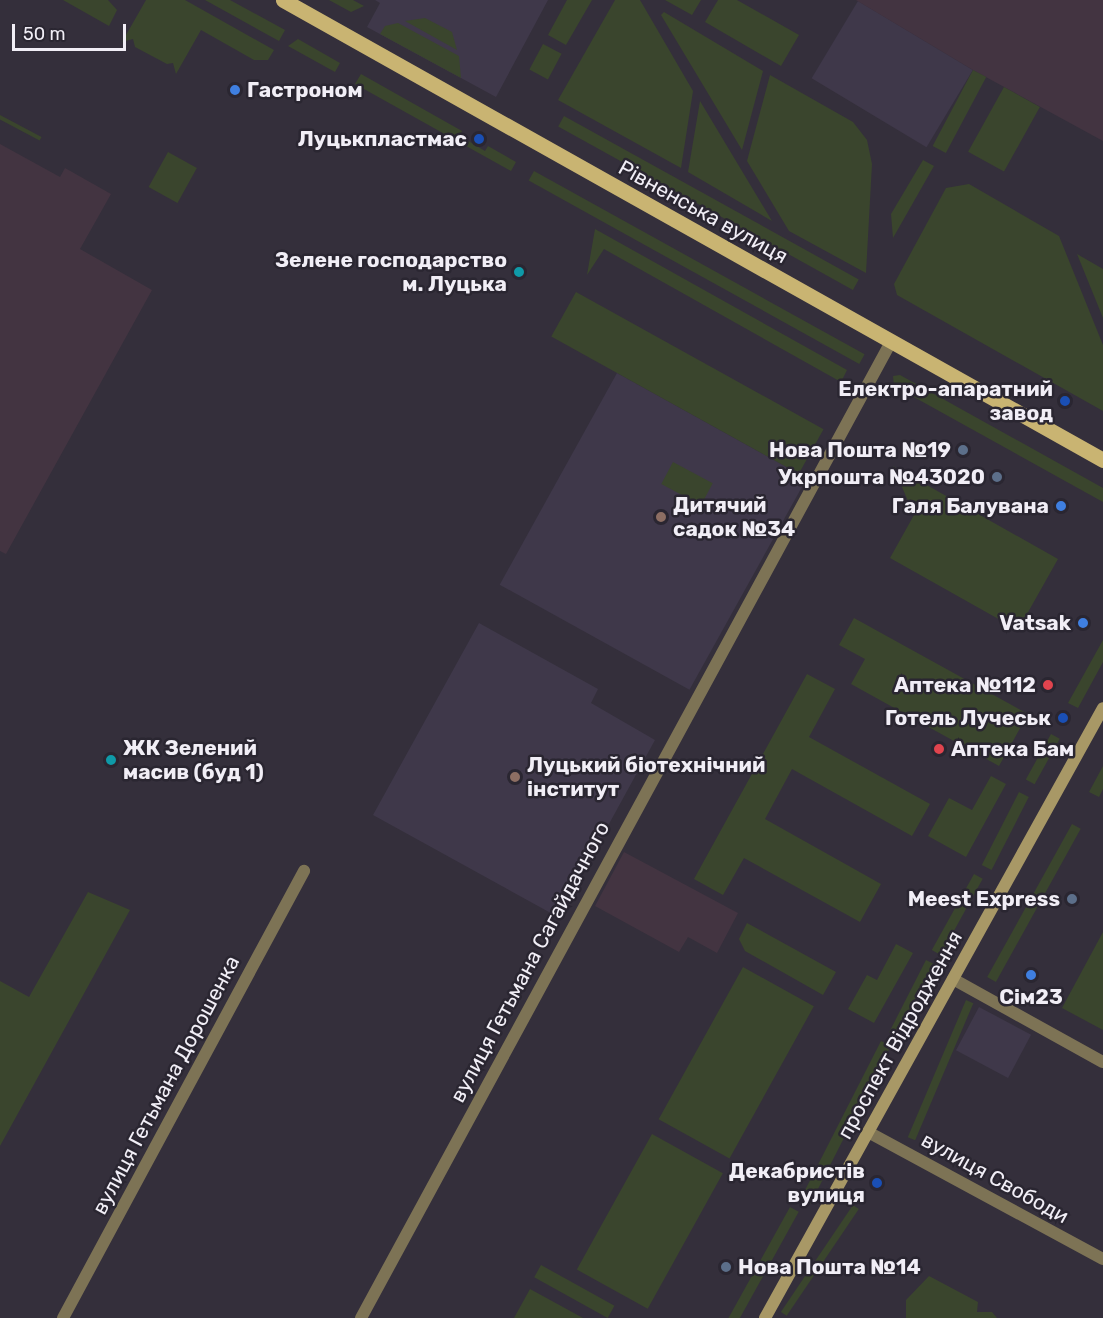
<!DOCTYPE html>
<meta charset="utf-8">
<style>
body{margin:0}
#map{position:relative;width:1103px;height:1318px;overflow:hidden;background:#342f3b;font-family:Rubik,sans-serif}
div>[style]{position:absolute}
.built>*{inset:0;background:#3f384a;transform-origin:0 0}
.industrial>*{inset:0;background:#433441}
.green>*{inset:0;background:#3a452d;transform-origin:0 0}
.minor>*{height:12px;margin:-6px;padding:0 6px;transform-origin:6px;border-radius:6px;background:#7d7355}
.tertiary>*{height:12px;margin:-6px;padding:0 6px;transform-origin:6px;border-radius:6px;background:#7d7355}
.secondary>*{height:12px;margin:-6px;padding:0 6px;transform-origin:6px;border-radius:6px;background:#a89866}
.primary>*{height:15px;margin:-7.5px;padding:0 7.5px;transform-origin:7.5px;border-radius:7.5px;background:#c9b472}
.dots>*{width:16px;height:16px;translate:-50% -50%;box-sizing:border-box;border:3px solid #2a2631;border-radius:50%}
span{translate:-50% -50%;white-space:nowrap;text-align:center;line-height:1.15;-webkit-text-stroke:5px #2a2631;paint-order:stroke}
.poi-label{font-size:21px;color:#f1eef6;font-weight:700}
.left{translate:0 -50%;text-align:left}
.right{translate:-100% -50%;text-align:right}
.street-label{font-size:21px;color:#f1eef6}
.scale{position:absolute;left:12px;top:24px;width:114px;height:27px;box-sizing:border-box;border:3px solid #f1eef6;border-top:0;padding-left:8px;font-size:18px;line-height:21px;white-space:nowrap;color:#f1eef6;-webkit-text-stroke:4px #2a2631;paint-order:stroke}
</style>
<div id="map">
<div class="built">
<i style="clip-path:polygon(375px 0,548px 0,496px 97px,367px 27px,380px 3px)"></i>
<i style="left:858px;top:1px;width:134px;height:90px;rotate:31deg"></i>
<i style="left:617px;top:373px;width:217px;height:242px;rotate:29deg"></i>
<i style="clip-path:polygon(479px 623px,598px 689px,591px 703px,655px 740px,558px 917px,373px 815px)"></i>
<i style="left:979px;top:1007px;width:59px;height:49px;rotate:28deg"></i>
</div>
<div class="industrial">
<i style="clip-path:polygon(856px 0,1103px 0,1103px 141px,973px 70px)"></i>
<i style="clip-path:polygon(0 144px,60px 177px,65px 168px,111px 194px,80px 249px,152px 290px,6px 554px,0 551px)"></i>
<i style="clip-path:polygon(624px 852px,738px 913px,717px 953px,688px 937px,679px 952px,595px 906px)"></i>
</div>
<div class="green">
<i style="clip-path:polygon(63px 0,108px 0,117px 10px,109px 26px)"></i>
<i style="clip-path:polygon(146px 0,185px 0,274px 50px,268px 60px,254px 60px,201px 30px,176px 74px,173px 63px,167px 64px,135px 47px,133px 39px,122px 42px)"></i>
<i style="clip-path:polygon(205px 0,230px 0,285px 30px,279px 41px)"></i>
<i style="clip-path:polygon(329px 0,353px 0,364px 6px,351px 12px)"></i>
<i style="clip-path:polygon(567px 0,592px 0,566px 45px,548px 35px)"></i>
<i style="clip-path:polygon(615px 0,640px 0,693px 91px,681px 168px,558px 100px)"></i>
<i style="clip-path:polygon(665px 0,701px 0,692px 15px)"></i>
<i style="clip-path:polygon(718px 0,737px 0,799px 35px,781px 66px,705px 22px)"></i>
<i style="clip-path:polygon(664px 12px,763px 71px,742px 150px,661px 15px)"></i>
<i style="clip-path:polygon(425px 18px,452px 32px,457px 50px,405px 21px)"></i>
<i style="clip-path:polygon(398px 23px,459px 56px,461px 78px,380px 34px,385px 26px)"></i>
<i style="clip-path:polygon(298px 39px,340px 63px,335px 72px,288px 46px)"></i>
<i style="left:543px;top:44px;width:21px;height:29px;rotate:28deg"></i>
<i style="left:973px;top:70px;width:15px;height:86px;rotate:28deg"></i>
<i style="clip-path:polygon(361px 74px,462px 131px,460px 136px,485px 151px,488px 146px,516px 162px,511px 171px,355px 84px)"></i>
<i style="clip-path:polygon(770px 75px,853px 122px,867px 140px,872px 164px,866px 273px,789px 231px,747px 161px)"></i>
<i style="left:1004px;top:87px;width:41px;height:74px;rotate:29deg"></i>
<i style="clip-path:polygon(700px 101px,772px 221px,688px 172px)"></i>
<i style="left:0;top:115px;width:47px;height:4px;rotate:28deg"></i>
<i style="left:564px;top:116px;width:337px;height:12px;rotate:29deg"></i>
<i style="left:168px;top:152px;width:33px;height:40px;rotate:29deg"></i>
<i style="clip-path:polygon(923px 160px,934px 166px,893px 238px,891px 214px)"></i>
<i style="left:534px;top:171px;width:378px;height:11px;rotate:29deg"></i>
<i style="clip-path:polygon(969px 184px,1059px 236px,1103px 345px,1103px 411px,897px 295px,894px 284px,946px 188px)"></i>
<i style="clip-path:polygon(595px 229px,847px 370px,841px 382px,604px 249px,587px 275px)"></i>
<i style="clip-path:polygon(1077px 254px,1103px 269px,1103px 318px)"></i>
<i style="left:576px;top:292px;width:283px;height:51px;rotate:29deg"></i>
<i style="clip-path:polygon(900px 375px,1103px 488px,1103px 502px,894px 386px,893px 376px)"></i>
<i style="left:673px;top:462px;width:45px;height:25px;rotate:28deg"></i>
<i style="clip-path:polygon(893px 466px,1058px 559px,1018px 630px,890px 558px,914px 515px)"></i>
<i style="clip-path:polygon(854px 618px,1028px 714px,999px 766px,851px 684px,865px 659px,839px 645px)"></i>
<i style="clip-path:polygon(1103px 640px,1103px 662px,1078px 708px,1068px 703px)"></i>
<i style="clip-path:polygon(807px 674px,835px 689px,809px 737px,930px 804px,912px 836px,792px 769px,765px 819px,881px 884px,860px 922px,744px 858px,723px 895px,694px 879px)"></i>
<i style="left:1051px;top:734px;width:10px;height:52px;rotate:29deg"></i>
<i style="clip-path:polygon(1103px 766px,1103px 789px,1099px 797px,1089px 792px)"></i>
<i style="clip-path:polygon(991px 776px,1006px 784px,966px 857px,928px 836px,949px 798px,972px 810px)"></i>
<i style="left:1019px;top:792px;width:11px;height:82px;rotate:27deg"></i>
<i style="left:1072px;top:824px;width:10px;height:175px;rotate:29deg"></i>
<i style="left:974px;top:874px;width:10px;height:87px;rotate:29deg"></i>
<i style="clip-path:polygon(88px 892px,130px 910px,0 1146px,0 981px,29px 997px)"></i>
<i style="clip-path:polygon(747px 923px,836px 972px,823px 995px,745px 951px,739px 939px)"></i>
<i style="clip-path:polygon(1103px 932px,1103px 1030px,1062px 1008px)"></i>
<i style="clip-path:polygon(896px 944px,913px 953px,874px 1023px,848px 1009px,867px 975px,877px 980px)"></i>
<i style="left:926px;top:960px;width:11px;height:81px;rotate:27deg"></i>
<i style="left:743px;top:967px;width:81px;height:174px;rotate:29deg"></i>
<i style="left:966px;top:1000px;width:8px;height:149px;rotate:23deg"></i>
<i style="left:881px;top:1041px;width:11px;height:177px;rotate:27deg"></i>
<i style="left:652px;top:1134px;width:81px;height:155px;rotate:29deg"></i>
<i style="left:853px;top:1205px;width:7px;height:129px;rotate:34deg"></i>
<i style="left:790px;top:1207px;width:10px;height:127px;rotate:29deg"></i>
<i style="left:541px;top:1265px;width:84px;height:14px;rotate:29deg"></i>
<i style="clip-path:polygon(929px 1276px,978px 1302px,977px 1312px,992px 1312px,997px 1318px,906px 1318px,906px 1300px)"></i>
<i style="clip-path:polygon(530px 1289px,583px 1318px,514px 1318px)"></i>
</div>
<div class="minor">
<i style="left:953px;top:979px;width:171px;rotate:29deg"></i>
<i style="left:63px;top:1318px;width:508px;rotate:-61.67deg"></i>
<i style="left:361px;top:1318px;width:1111px;rotate:-61.5deg"></i>
</div>
<div class="tertiary">
<i style="left:868px;top:1132px;width:267px;rotate:28.4deg"></i>
</div>
<div class="secondary">
<i style="left:765px;top:1318px;width:697px;rotate:-61.01deg"></i>
</div>
<div class="primary">
<i style="left:283px;top:0;width:940px;rotate:29.29deg"></i>
</div>
<div class="dots">
<i style="left:235px;top:90px;background:#3f7fe0"></i>
<i style="left:479px;top:139px;background:#1a4fb4"></i>
<i style="left:519px;top:272px;background:#0f9aa8"></i>
<i style="left:1065px;top:401px;background:#1a4fb4"></i>
<i style="left:963px;top:450px;background:#5c6f8a"></i>
<i style="left:997px;top:477px;background:#5c6f8a"></i>
<i style="left:1061px;top:506px;background:#3f7fe0"></i>
<i style="left:661px;top:517px;background:#8d6e63"></i>
<i style="left:1083px;top:623px;background:#3f7fe0"></i>
<i style="left:1048px;top:685px;background:#e0444e"></i>
<i style="left:1063px;top:718px;background:#1a4fb4"></i>
<i style="left:939px;top:749px;background:#e0444e"></i>
<i style="left:111px;top:760px;background:#0f9aa8"></i>
<i style="left:515px;top:777px;background:#8d6e63"></i>
<i style="left:1072px;top:899px;background:#5c6f8a"></i>
<i style="left:1031px;top:975px;background:#3f7fe0"></i>
<i style="left:877px;top:1183px;background:#1a4fb4"></i>
<i style="left:726px;top:1267px;background:#5c6f8a"></i>
</div>
<div class="poi-label">
<span class="left" style="left:247px;top:90px">Гастроном</span>
<span class="right" style="left:467px;top:139px">Луцькпластмас</span>
<span class="right" style="left:507px;top:272px">Зелене господарство<br>м. Луцька</span>
<span class="right" style="left:1053px;top:401px">Електро-апаратний<br>завод</span>
<span class="right" style="left:951px;top:450px">Нова Пошта №19</span>
<span class="right" style="left:985px;top:477px">Укрпошта №43020</span>
<span class="left" style="left:673px;top:517px">Дитячий<br>садок №34</span>
<span class="right" style="left:1049px;top:506px">Галя Балувана</span>
<span class="right" style="left:1071px;top:623px">Vatsak</span>
<span class="right" style="left:1036px;top:685px">Аптека №112</span>
<span class="right" style="left:1051px;top:718px">Готель Лучеськ</span>
<span class="left" style="left:123px;top:760px">ЖК Зелений<br>масив (буд 1)</span>
<span class="left" style="left:951px;top:749px">Аптека Бам</span>
<span class="left" style="left:527px;top:777px">Луцький біотехнічний<br>інститут</span>
<span class="right" style="left:1060px;top:899px">Meest Express</span>
<span style="left:1031px;top:997px">Сім23</span>
<span class="right" style="left:865px;top:1183px">Декабристів<br>вулиця</span>
<span class="left" style="left:738px;top:1267px">Нова Пошта №14</span>
</div>
<div class="street-label">
<span style="left:703px;top:212px;rotate:29deg">Рівненська вулиця</span>
<span style="left:530px;top:962px;rotate:-62deg">вулиця Гетьмана Сагайдачного</span>
<span style="left:900px;top:1035px;rotate:-61deg">проспект Відродження</span>
<span style="left:166px;top:1085px;rotate:-62deg">вулиця Гетьмана Дорошенка</span>
<span style="left:995px;top:1178px;rotate:29deg">вулиця Свободи</span>
</div>
<div class="scale">50 m</div>
</div>
